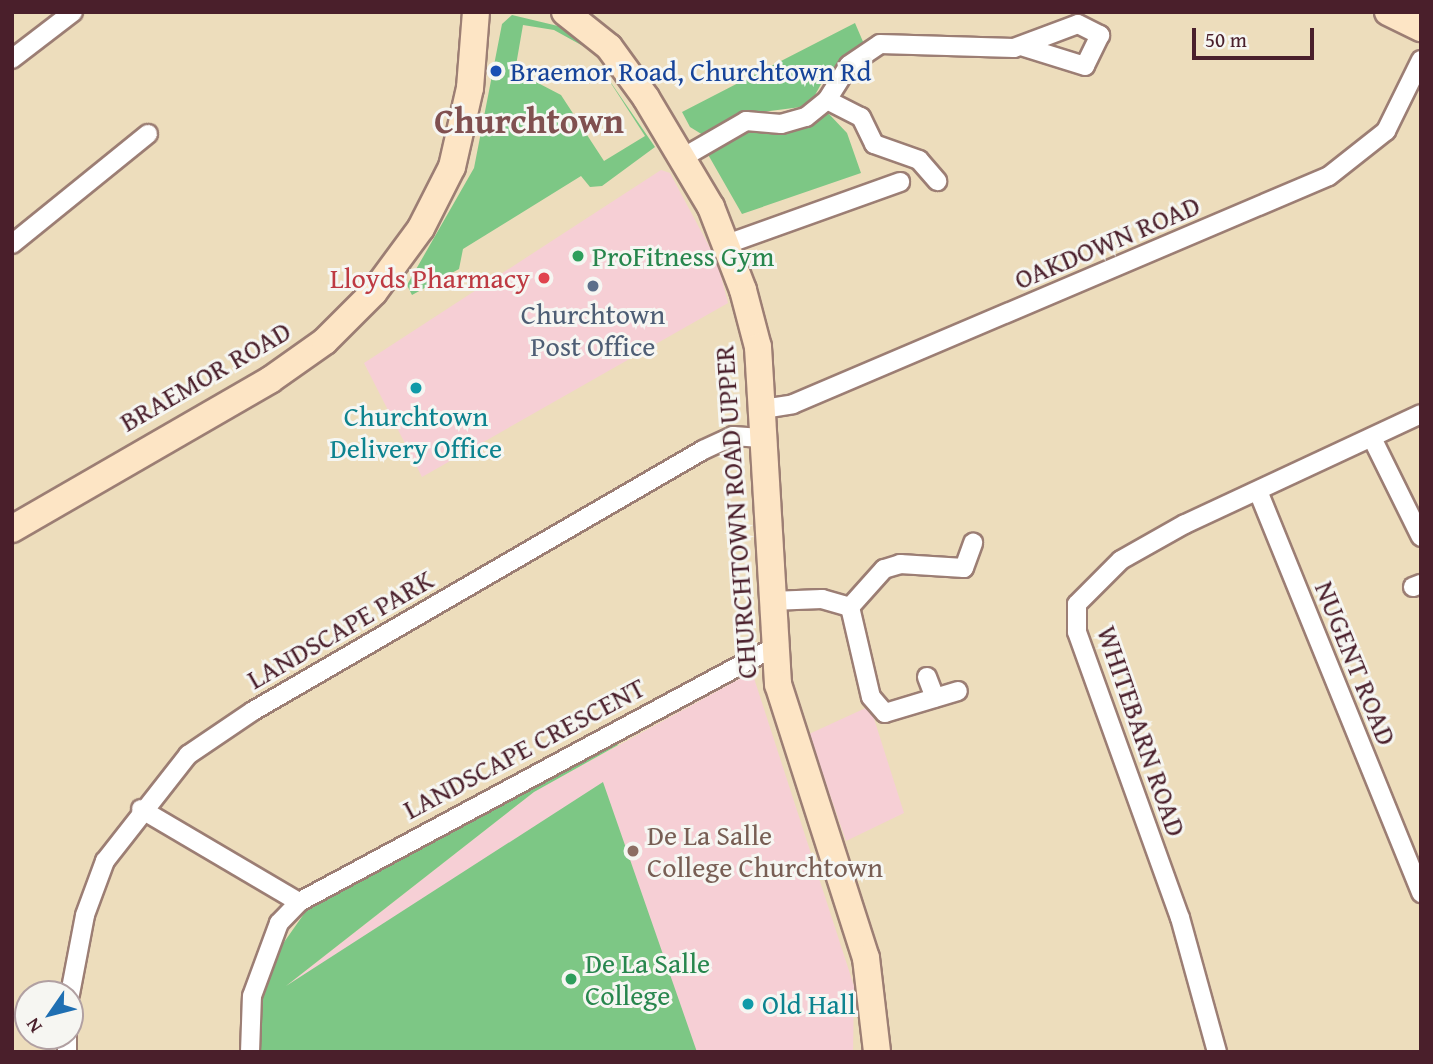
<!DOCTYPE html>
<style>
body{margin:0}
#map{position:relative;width:1433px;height:1064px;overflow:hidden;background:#edddbc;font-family:"Gentium Book Plus",serif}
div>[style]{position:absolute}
.built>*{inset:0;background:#f6cfd5}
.green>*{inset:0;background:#7dc785}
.roads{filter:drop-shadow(2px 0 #9c7e74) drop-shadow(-2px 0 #9c7e74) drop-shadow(0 2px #9c7e74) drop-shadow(0 -2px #9c7e74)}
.street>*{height:18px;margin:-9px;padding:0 9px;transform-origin:9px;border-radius:9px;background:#fff}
.secondary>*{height:26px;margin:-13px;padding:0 13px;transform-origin:13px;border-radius:13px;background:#fde5c5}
.dots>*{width:19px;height:19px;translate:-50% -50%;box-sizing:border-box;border:4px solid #f6f6f2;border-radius:50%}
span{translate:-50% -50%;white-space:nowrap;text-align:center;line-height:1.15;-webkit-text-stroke:6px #f6f6f2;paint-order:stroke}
.transit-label{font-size:28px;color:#164399}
.left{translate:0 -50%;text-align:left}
.street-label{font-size:28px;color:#4a1f2b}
.leisure-label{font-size:28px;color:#27864d}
.health-label{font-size:28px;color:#be3a42}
.right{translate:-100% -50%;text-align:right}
.service-label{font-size:28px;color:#4e5e75}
.culture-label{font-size:28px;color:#0d838f}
.education-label{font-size:28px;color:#785e54}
.district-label{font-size:35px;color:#805050;font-weight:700}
.frame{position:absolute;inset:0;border:14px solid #4a1f2b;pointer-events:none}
.north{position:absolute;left:14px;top:980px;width:70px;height:70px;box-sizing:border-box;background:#f6f6f2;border:2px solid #b1a0a2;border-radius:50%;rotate:235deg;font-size:19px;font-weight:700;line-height:28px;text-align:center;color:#4a1f2b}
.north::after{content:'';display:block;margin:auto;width:24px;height:32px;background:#1f6fb2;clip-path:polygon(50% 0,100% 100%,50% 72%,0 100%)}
.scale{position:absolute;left:1192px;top:28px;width:122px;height:32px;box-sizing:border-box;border:4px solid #4a1f2b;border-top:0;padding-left:9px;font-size:21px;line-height:24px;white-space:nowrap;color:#4a1f2b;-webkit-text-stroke:5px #f6f6f2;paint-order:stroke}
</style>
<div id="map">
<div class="built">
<i style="clip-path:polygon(661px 170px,670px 173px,717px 261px,728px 303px,422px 477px,364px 363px)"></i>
<i style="clip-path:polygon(752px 672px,854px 986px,853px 1052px,299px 1052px,275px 995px,534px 792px)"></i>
<i style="clip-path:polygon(870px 706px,904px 813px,846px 841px,809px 734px)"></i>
</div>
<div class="green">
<i style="clip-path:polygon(512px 15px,558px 26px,592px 51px,554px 30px,523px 25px,515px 71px,561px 95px,604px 161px,645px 136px,603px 71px,655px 147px,602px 186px,590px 187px,581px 176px,463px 249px,459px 269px,412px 295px,407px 285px,474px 168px,502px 24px)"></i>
<i style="clip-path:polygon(855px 23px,864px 44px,826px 75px,809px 106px,745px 114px,703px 135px,690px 127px,682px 112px)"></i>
<i style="clip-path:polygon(828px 113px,847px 133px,861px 173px,742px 214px,706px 151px,742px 132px,806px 126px)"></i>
<i style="clip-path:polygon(613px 737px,618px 745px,534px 792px,286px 986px,603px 782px,697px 1052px,258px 1052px,258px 1003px,282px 945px,306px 911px,329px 892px)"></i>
</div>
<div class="roads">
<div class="street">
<i style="left:12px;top:59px;width:77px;rotate:-37.6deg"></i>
<i style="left:827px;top:100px;width:41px;rotate:-57.8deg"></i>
<i style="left:849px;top:65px;width:37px;rotate:-34deg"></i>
<i style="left:880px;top:44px;width:134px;rotate:1.7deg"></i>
<i style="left:1014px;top:48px;width:68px;rotate:-20.6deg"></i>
<i style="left:1078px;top:24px;width:25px;rotate:27deg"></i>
<i style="left:1100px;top:35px;width:34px;rotate:116deg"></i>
<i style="left:1085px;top:66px;width:64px;rotate:-162.7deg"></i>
<i style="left:682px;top:158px;width:74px;rotate:-30deg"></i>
<i style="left:746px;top:121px;width:35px;rotate:5deg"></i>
<i style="left:781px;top:124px;width:26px;rotate:-16deg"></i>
<i style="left:806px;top:117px;width:27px;rotate:-39deg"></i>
<i style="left:827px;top:100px;width:38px;rotate:27deg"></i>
<i style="left:861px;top:117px;width:30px;rotate:64deg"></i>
<i style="left:874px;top:144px;width:48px;rotate:19.6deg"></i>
<i style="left:919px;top:160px;width:28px;rotate:49deg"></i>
<i style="left:12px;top:244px;width:175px;rotate:-39deg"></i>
<i style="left:727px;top:244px;width:184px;rotate:-19.7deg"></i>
<i style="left:763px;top:409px;width:30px;rotate:-9deg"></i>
<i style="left:793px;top:404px;width:582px;rotate:-23.04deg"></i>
<i style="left:1329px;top:176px;width:73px;rotate:-38.3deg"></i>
<i style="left:1386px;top:131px;width:79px;rotate:-63.8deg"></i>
<i style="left:1372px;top:438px;width:110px;rotate:63.7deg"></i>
<i style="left:1258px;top:491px;width:434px;rotate:67.9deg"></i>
<i style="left:1413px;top:587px;width:9px;rotate:-21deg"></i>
<i style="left:771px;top:601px;width:51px;rotate:-2.2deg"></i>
<i style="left:822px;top:599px;width:29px;rotate:16deg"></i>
<i style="left:850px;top:607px;width:92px;rotate:76.9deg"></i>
<i style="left:871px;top:697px;width:21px;rotate:49deg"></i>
<i style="left:885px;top:713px;width:76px;rotate:-16.8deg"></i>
<i style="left:850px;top:607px;width:51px;rotate:-48.2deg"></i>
<i style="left:884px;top:569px;width:17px;rotate:-17deg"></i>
<i style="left:900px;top:564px;width:64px;rotate:3.6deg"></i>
<i style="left:964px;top:568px;width:27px;rotate:-70deg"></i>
<i style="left:927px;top:677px;width:22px;rotate:69deg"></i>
<i style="left:141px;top:809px;width:183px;rotate:30.5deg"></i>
<i style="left:70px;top:994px;width:80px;rotate:-79.2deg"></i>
<i style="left:85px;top:915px;width:58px;rotate:-69.7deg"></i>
<i style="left:105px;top:861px;width:135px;rotate:-51.9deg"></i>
<i style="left:188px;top:755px;width:78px;rotate:-34.1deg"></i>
<i style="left:253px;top:711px;width:520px;rotate:-30.11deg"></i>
<i style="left:703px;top:450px;width:33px;rotate:-25deg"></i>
<i style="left:733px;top:436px;width:32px;rotate:4deg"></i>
<i style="left:67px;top:1036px;width:16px;rotate:90deg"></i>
<i style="left:250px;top:1052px;width:56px;rotate:-88deg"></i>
<i style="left:252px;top:996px;width:78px;rotate:-69.7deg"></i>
<i style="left:279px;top:923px;width:29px;rotate:-46deg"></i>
<i style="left:299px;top:902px;width:541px;rotate:-28.22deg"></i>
<i style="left:1217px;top:1052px;width:139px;rotate:-105.4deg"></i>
<i style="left:1180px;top:918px;width:304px;rotate:-109.8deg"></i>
<i style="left:1077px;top:632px;width:28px;rotate:-90deg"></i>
<i style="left:1077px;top:604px;width:62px;rotate:-45deg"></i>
<i style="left:1121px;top:560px;width:73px;rotate:-29.4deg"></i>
<i style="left:1185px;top:524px;width:260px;rotate:-25deg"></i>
</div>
<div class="secondary">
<i style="left:565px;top:12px;width:56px;rotate:38.5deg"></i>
<i style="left:609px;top:47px;width:63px;rotate:54deg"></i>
<i style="left:646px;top:98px;width:127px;rotate:59.2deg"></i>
<i style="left:711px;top:207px;width:89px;rotate:68.9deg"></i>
<i style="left:743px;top:290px;width:59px;rotate:75.3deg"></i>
<i style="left:758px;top:347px;width:338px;rotate:86.6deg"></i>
<i style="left:778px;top:684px;width:288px;rotate:72.2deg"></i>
<i style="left:866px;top:958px;width:95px;rotate:83.3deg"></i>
<i style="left:1388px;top:12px;width:37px;rotate:26deg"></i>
<i style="left:12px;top:529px;width:298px;rotate:-30deg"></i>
<i style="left:270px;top:380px;width:67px;rotate:-35.3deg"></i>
<i style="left:325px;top:341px;width:69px;rotate:-45deg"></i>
<i style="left:374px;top:292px;width:79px;rotate:-53.7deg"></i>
<i style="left:421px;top:228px;width:68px;rotate:-63.1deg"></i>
<i style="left:452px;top:167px;width:81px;rotate:-77.2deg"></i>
<i style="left:470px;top:88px;width:76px;rotate:-85.5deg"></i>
</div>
</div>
<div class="dots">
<i style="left:496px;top:71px;background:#1a4fb4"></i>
<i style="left:578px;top:256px;background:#2e9e5b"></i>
<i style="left:544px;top:278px;background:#e0444e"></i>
<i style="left:593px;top:286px;background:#5c6f8a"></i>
<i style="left:416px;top:388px;background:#0f9aa8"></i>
<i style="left:633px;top:851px;background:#8d6e63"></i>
<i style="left:571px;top:979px;background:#2e9e5b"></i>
<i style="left:748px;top:1004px;background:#0f9aa8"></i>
</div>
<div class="transit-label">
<span class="left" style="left:510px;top:71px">Braemor Road, Churchtown Rd</span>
</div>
<div class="street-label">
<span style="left:1107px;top:242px;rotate:-23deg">OAKDOWN ROAD</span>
<span style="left:205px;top:376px;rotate:-30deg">BRAEMOR ROAD</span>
<span style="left:735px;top:512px;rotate:-94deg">CHURCHTOWN ROAD UPPER</span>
<span style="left:340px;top:629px;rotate:-30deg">LANDSCAPE PARK</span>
<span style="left:1356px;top:663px;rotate:68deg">NUGENT ROAD</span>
<span style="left:1142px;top:731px;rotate:71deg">WHITEBARN ROAD</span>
<span style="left:524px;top:748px;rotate:-28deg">LANDSCAPE CRESCENT</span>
</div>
<div class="leisure-label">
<span class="left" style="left:592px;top:256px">ProFitness Gym</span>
<span class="left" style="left:585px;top:979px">De La Salle<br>College</span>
</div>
<div class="health-label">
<span class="right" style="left:530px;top:278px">Lloyds Pharmacy</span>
</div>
<div class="service-label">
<span style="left:593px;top:330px">Churchtown<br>Post Office</span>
</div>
<div class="culture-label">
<span style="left:416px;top:432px">Churchtown<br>Delivery Office</span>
<span class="left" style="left:762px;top:1004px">Old Hall</span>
</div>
<div class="education-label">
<span class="left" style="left:647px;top:851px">De La Salle<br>College Churchtown</span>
</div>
<div class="district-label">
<span style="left:529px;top:121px">Churchtown</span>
</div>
<div class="frame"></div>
<div class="north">N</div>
<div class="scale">50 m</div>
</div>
